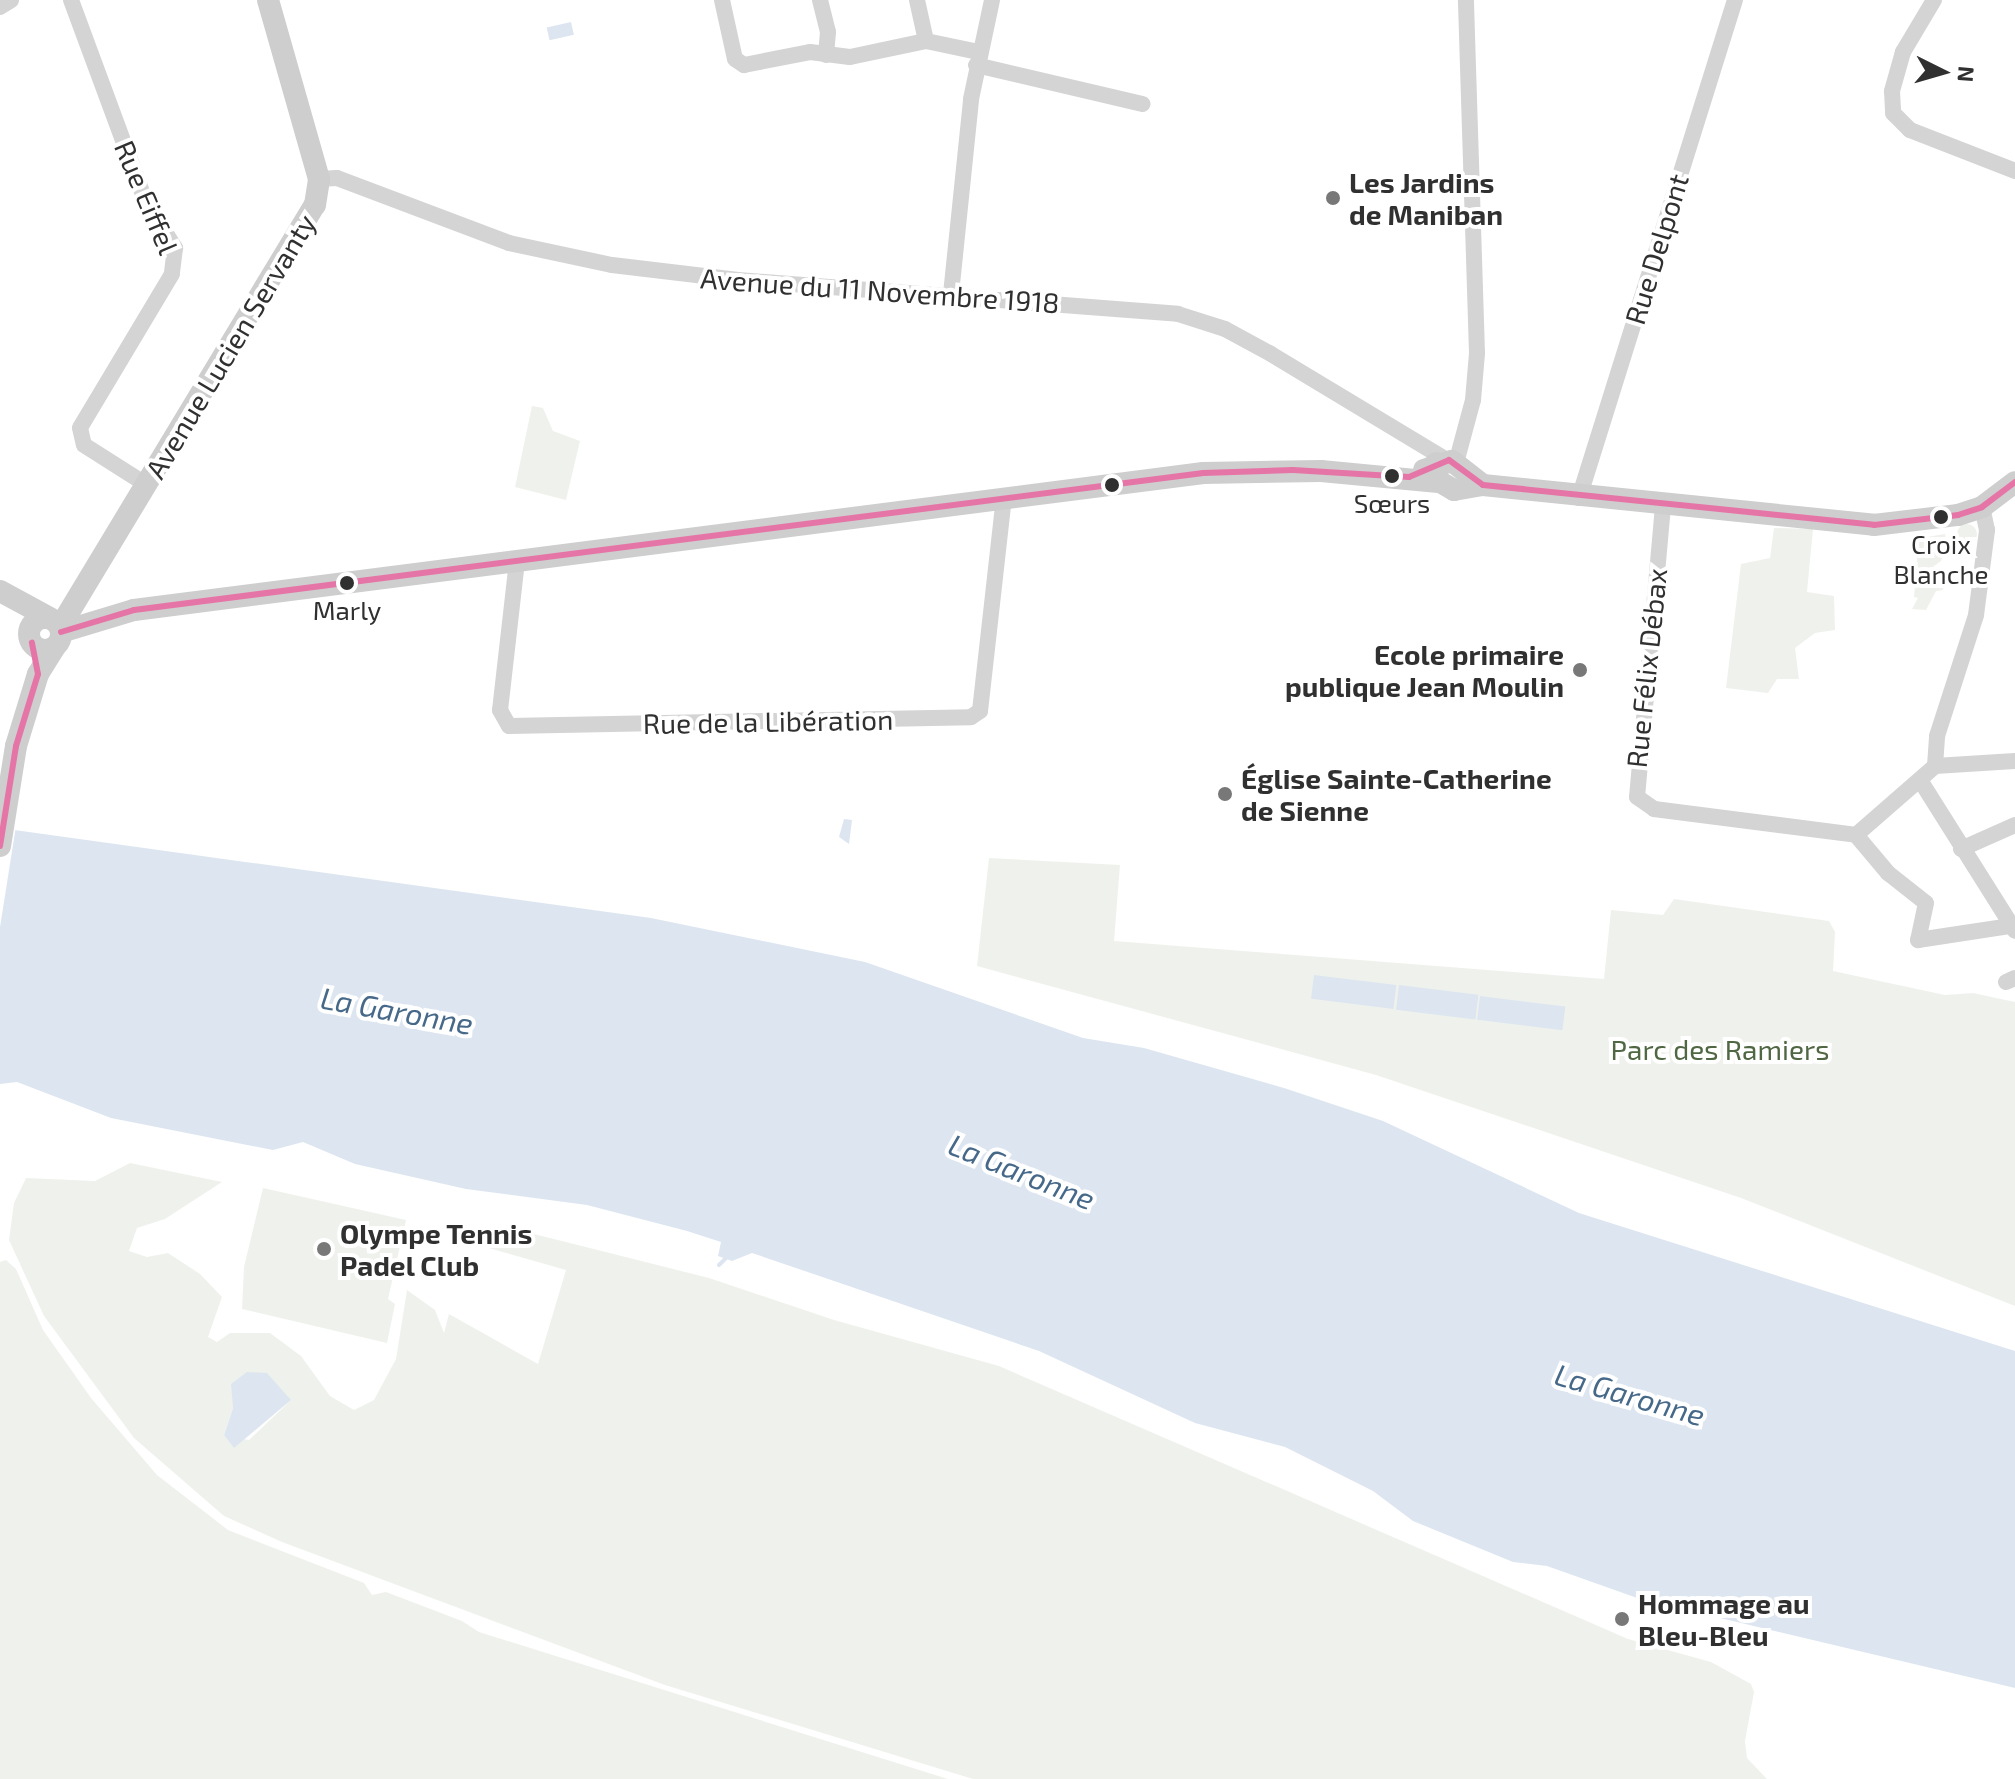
<!DOCTYPE html>
<meta charset="utf-8">
<style>
body{margin:0}
#map{position:relative;width:2015px;height:1779px;overflow:hidden;background:#fff;font-family:"Exo 2",sans-serif}
div>[style]{position:absolute}
.green>*{inset:0;background:#eff2ec}
.round{border-radius:50%}
.water>*{inset:0;background:#dde6f0;transform-origin:0 0}
.pier>*{inset:0;background:#fff}
.stream>*{height:4px;margin:-2px;padding:0 2px;transform-origin:2px;border-radius:2px;background:#dde6f0}
.street>*{height:16px;margin:-8px;padding:0 8px;transform-origin:8px;border-radius:8px;background:#d4d4d4}
.secondary>*{height:22px;margin:-11px;padding:0 11px;transform-origin:11px;border-radius:11px;background:#cecece}
.secondary>.ring{margin:-11px;padding:0;box-sizing:content-box;background:none;border:22px solid #cecece;border-radius:50%}
.bus-1>*{height:6px;margin:-3px;padding:0 3px;transform-origin:3px;border-radius:3px;background:#e675a7}
.dots>*{width:22px;height:22px;translate:-50% -50%;box-sizing:border-box;border:4px solid #fff;border-radius:50%}
span{translate:-50% -50%;white-space:nowrap;text-align:center;line-height:1.15;-webkit-text-stroke:8px #fff;paint-order:stroke}
.bus-label{font-size:26px;color:#303030}
.poi-label{font-size:28px;color:#303030;font-weight:700}
.left{translate:0 -50%;text-align:left}
.right{translate:-100% -50%;text-align:right}
.street-label{font-size:28px;color:#303030}
.park-label{font-size:28px;color:#4f6742}
.water-label{font-size:30px;color:#476989;font-style:italic}
.north{position:absolute;left:1903px;top:32px;width:80px;height:80px;-webkit-text-stroke:6px #fff;paint-order:stroke;rotate:95deg;font-size:22px;font-weight:700;line-height:32px;text-align:center;color:#303030}
.north::after{content:'';display:block;margin:auto;width:28px;height:36px;background:#303030;clip-path:polygon(50% 0,100% 100%,50% 72%,0 100%)}
</style>
<div id="map">
<div class="green">
<i style="clip-path:polygon(532px 406px,543px 408px,553px 431px,580px 441px,566px 500px,515px 487px)"></i>
<i class="round" style="left:1957px;top:524px;width:20px;height:20px"></i>
<i style="clip-path:polygon(1774px 528px,1813px 529px,1807px 592px,1834px 596px,1835px 630px,1815px 633px,1795px 648px,1799px 679px,1777px 679px,1768px 693px,1726px 688px,1741px 564px,1770px 558px)"></i>
<i style="clip-path:polygon(1925px 531px,1926px 537px,1945px 534px,1947px 547px,1941px 561px,1915px 580px,1919px 538px)"></i>
<i style="clip-path:polygon(1942px 581px,1943px 590px,1936px 591px,1926px 610px,1912px 609px,1918px 598px,1914px 597px,1915px 585px)"></i>
<i style="clip-path:polygon(989px 858px,1120px 865px,1114px 941px,1604px 979px,1611px 910px,1663px 915px,1674px 899px,1829px 921px,1835px 932px,1833px 971px,1945px 995px,1973px 993px,2015px 1002px,2015px 1306px,1741px 1198px,1376px 1075px,977px 966px)"></i>
<i style="clip-path:polygon(evenodd,130px 1163px,222px 1182px,165px 1219px,137px 1228px,129px 1251px,147px 1257px,168px 1253px,200px 1274px,222px 1297px,208px 1337px,217px 1342px,230px 1333px,270px 1333px,301px 1356px,330px 1396px,354px 1410px,374px 1400px,396px 1359px,407px 1290px,435px 1310px,444px 1333px,449px 1314px,538px 1364px,566px 1270px,478px 1245px,518px 1230px,709px 1278px,834px 1320px,999px 1366px,1628px 1639px,1711px 1662px,1751px 1684px,1754px 1692px,1745px 1741px,1747px 1758px,1767px 1779px,973px 1779px,665px 1685px,282px 1542px,224px 1516px,134px 1438px,44px 1316px,9px 1240px,14px 1203px,26px 1178px,95px 1181px,130px 1163px,291px 1400px,249px 1440px,224px 1435px,233px 1408px,291px 1400px)"></i>
<i style="clip-path:polygon(263px 1188px,406px 1220px,388px 1299px,395px 1304px,387px 1343px,242px 1309px,244px 1267px)"></i>
<i style="clip-path:polygon(6px 1260px,16px 1269px,43px 1330px,91px 1398px,157px 1475px,228px 1530px,364px 1583px,372px 1595px,386px 1592px,462px 1621px,479px 1632px,948px 1779px,0 1779px,0 1262px)"></i>
</div>
<div class="water">
<i style="left:571px;top:22px;width:13px;height:25px;rotate:77deg"></i>
<i style="clip-path:polygon(844px 819px,852px 820px,849px 844px,839px 837px)"></i>
<i style="clip-path:polygon(0 828px,651px 918px,865px 962px,1083px 1038px,1144px 1048px,1284px 1088px,1383px 1121px,1579px 1213px,2015px 1351px,2015px 1688px,1640px 1599px,1547px 1566px,1513px 1562px,1413px 1521px,1373px 1491px,1285px 1447px,1195px 1423px,1039px 1351px,752px 1253px,732px 1261px,718px 1256px,721px 1242px,687px 1231px,587px 1205px,466px 1189px,355px 1164px,303px 1142px,273px 1150px,111px 1118px,17px 1082px,0 1084px)"></i>
<i style="left:1314px;top:975px;width:83px;height:24px;rotate:7deg"></i>
<i style="left:1399px;top:985px;width:80px;height:25px;rotate:7deg"></i>
<i style="left:1480px;top:996px;width:86px;height:24px;rotate:7deg"></i>
<i style="clip-path:polygon(247px 1372px,267px 1373px,291px 1400px,234px 1448px,224px 1435px,233px 1408px,231px 1384px)"></i>
</div>
<div class="pier">
<i style="clip-path:polygon(0 824px,16px 826px,0 927px)"></i>
</div>
<div class="stream">
<i style="left:719px;top:1265px;width:14px;rotate:-45deg"></i>
</div>
<div class="street">
<i style="left:71px;top:0;width:213px;rotate:69.7deg"></i>
<i style="left:145px;top:200px;width:57px;rotate:58deg"></i>
<i style="left:175px;top:248px;width:26px;rotate:97deg"></i>
<i style="left:172px;top:274px;width:179px;rotate:120.9deg"></i>
<i style="left:80px;top:428px;width:17px;rotate:77deg"></i>
<i style="left:84px;top:445px;width:75px;rotate:32.4deg"></i>
<i style="left:722px;top:0;width:60px;rotate:77.6deg"></i>
<i style="left:735px;top:59px;width:11px;rotate:34deg"></i>
<i style="left:744px;top:65px;width:67px;rotate:-11.1deg"></i>
<i style="left:810px;top:52px;width:40px;rotate:7.1deg"></i>
<i style="left:850px;top:57px;width:78px;rotate:-11.9deg"></i>
<i style="left:926px;top:41px;width:53px;rotate:11.9deg"></i>
<i style="left:820px;top:0;width:33px;rotate:76deg"></i>
<i style="left:828px;top:32px;width:23px;rotate:95deg"></i>
<i style="left:917px;top:0;width:42px;rotate:77.6deg"></i>
<i style="left:1934px;top:0;width:61px;rotate:120.8deg"></i>
<i style="left:1903px;top:52px;width:41px;rotate:105.8deg"></i>
<i style="left:1892px;top:91px;width:22px;rotate:87deg"></i>
<i style="left:1893px;top:113px;width:24px;rotate:45deg"></i>
<i style="left:1910px;top:130px;width:113px;rotate:21.3deg"></i>
<i style="left:0;top:7px;width:13px;rotate:-32deg"></i>
<i style="left:976px;top:65px;width:171px;rotate:13.2deg"></i>
<i style="left:319px;top:179px;width:18px;rotate:-3deg"></i>
<i style="left:337px;top:178px;width:184px;rotate:20.7deg"></i>
<i style="left:509px;top:243px;width:105px;rotate:12.1deg"></i>
<i style="left:612px;top:265px;width:127px;rotate:6.8deg"></i>
<i style="left:738px;top:280px;width:441px;rotate:4.4deg"></i>
<i style="left:1178px;top:314px;width:49px;rotate:17.7deg"></i>
<i style="left:1225px;top:329px;width:52px;rotate:28.5deg"></i>
<i style="left:1271px;top:354px;width:205px;rotate:31.1deg"></i>
<i style="left:951px;top:294px;width:196px;rotate:-84.1deg"></i>
<i style="left:971px;top:99px;width:101px;rotate:-78deg"></i>
<i style="left:1456px;top:463px;width:65px;rotate:-74.9deg"></i>
<i style="left:1473px;top:400px;width:47px;rotate:-85.1deg"></i>
<i style="left:1477px;top:353px;width:353px;rotate:-91.8deg"></i>
<i style="left:1579px;top:498px;width:522px;rotate:-72.61deg"></i>
<i style="left:1663px;top:506px;width:292px;rotate:95.1deg"></i>
<i style="left:1637px;top:797px;width:21px;rotate:35deg"></i>
<i style="left:1654px;top:809px;width:204px;rotate:7.3deg"></i>
<i style="left:517px;top:561px;width:150px;rotate:96.5deg"></i>
<i style="left:500px;top:710px;width:18px;rotate:61deg"></i>
<i style="left:509px;top:726px;width:462px;rotate:-1.1deg"></i>
<i style="left:971px;top:717px;width:11px;rotate:-34deg"></i>
<i style="left:980px;top:711px;width:214px;rotate:-83.6deg"></i>
<i style="left:1935px;top:766px;width:30px;rotate:-86deg"></i>
<i style="left:1937px;top:736px;width:127px;rotate:-72.1deg"></i>
<i style="left:1976px;top:615px;width:86px;rotate:-82.6deg"></i>
<i style="left:1987px;top:530px;width:24px;rotate:-102deg"></i>
<i style="left:1920px;top:780px;width:178px;rotate:57.8deg"></i>
<i style="left:1856px;top:835px;width:50px;rotate:49.9deg"></i>
<i style="left:1888px;top:873px;width:48px;rotate:38.3deg"></i>
<i style="left:1926px;top:903px;width:38px;rotate:102deg"></i>
<i style="left:1918px;top:940px;width:94px;rotate:-8.6deg"></i>
<i style="left:1856px;top:835px;width:105px;rotate:-41.1deg"></i>
<i style="left:1935px;top:766px;width:80px;rotate:-3.6deg"></i>
<i style="left:1961px;top:849px;width:59px;rotate:-24deg"></i>
<i style="left:2006px;top:982px;width:10px;rotate:-24deg"></i>
</div>
<div class="secondary">
<i style="left:1436px;top:463px;width:16px;rotate:94deg"></i>
<i style="left:1435px;top:479px;width:22px;rotate:30deg"></i>
<i style="left:1454px;top:490px;width:29px;rotate:-10deg"></i>
<i style="left:1483px;top:485px;width:393px;rotate:5.8deg"></i>
<i style="left:1874px;top:525px;width:85px;rotate:-6.8deg"></i>
<i style="left:1958px;top:515px;width:25px;rotate:-18deg"></i>
<i style="left:1982px;top:507px;width:41px;rotate:-37.1deg"></i>
<i style="left:1424px;top:470px;width:29px;rotate:-18deg"></i>
<i style="left:1452px;top:461px;width:39px;rotate:38deg"></i>
<i style="left:0;top:591px;width:57px;rotate:28.4deg"></i>
<i class="ring" style="left:29px;top:618px;width:10px;height:10px"></i>
<i style="left:60px;top:627px;width:493px;rotate:-58.9deg"></i>
<i style="left:315px;top:205px;width:26px;rotate:-81deg"></i>
<i style="left:319px;top:179px;width:186px;rotate:-105.9deg"></i>
<i style="left:61px;top:632px;width:76px;rotate:-16.8deg"></i>
<i style="left:134px;top:610px;width:1078px;rotate:-7.3deg"></i>
<i style="left:1203px;top:473px;width:118px;rotate:-1deg"></i>
<i style="left:1321px;top:471px;width:118px;rotate:5.4deg"></i>
<i style="left:0;top:846px;width:101px;rotate:-80.9deg"></i>
<i style="left:16px;top:746px;width:75px;rotate:-73deg"></i>
<i style="left:38px;top:674px;width:31px;rotate:-58deg"></i>
</div>
<div class="bus-1">
<i style="left:61px;top:632px;width:76px;rotate:-16.8deg"></i>
<i style="left:134px;top:610px;width:1078px;rotate:-7.3deg"></i>
<i style="left:1203px;top:473px;width:90px;rotate:-1.9deg"></i>
<i style="left:1293px;top:470px;width:116px;rotate:3.5deg"></i>
<i style="left:1409px;top:477px;width:43px;rotate:-23deg"></i>
<i style="left:1449px;top:460px;width:42px;rotate:36.3deg"></i>
<i style="left:1483px;top:485px;width:393px;rotate:5.8deg"></i>
<i style="left:1874px;top:525px;width:85px;rotate:-6.8deg"></i>
<i style="left:1958px;top:515px;width:25px;rotate:-18deg"></i>
<i style="left:1982px;top:507px;width:41px;rotate:-37.1deg"></i>
<i style="left:0;top:846px;width:101px;rotate:-80.9deg"></i>
<i style="left:16px;top:746px;width:75px;rotate:-73deg"></i>
<i style="left:38px;top:674px;width:32px;rotate:-101deg"></i>
</div>
<div class="dots">
<i style="left:1333px;top:198px;background:#787878"></i>
<i style="left:1392px;top:476px;background:#303030"></i>
<i style="left:1112px;top:485px;background:#303030"></i>
<i style="left:1941px;top:517px;background:#303030"></i>
<i style="left:347px;top:583px;background:#303030"></i>
<i style="left:1580px;top:670px;background:#787878"></i>
<i style="left:1225px;top:794px;background:#787878"></i>
<i style="left:324px;top:1249px;background:#787878"></i>
<i style="left:1622px;top:1619px;background:#787878"></i>
</div>
<div class="bus-label">
<span style="left:1392px;top:503px">Sœurs</span>
<span style="left:1941px;top:559px">Croix<br>Blanche</span>
<span style="left:347px;top:610px">Marly</span>
</div>
<div class="poi-label">
<span class="left" style="left:1349px;top:198px">Les Jardins<br>de Maniban</span>
<span class="right" style="left:1564px;top:670px">Ecole primaire<br>publique Jean Moulin</span>
<span class="left" style="left:1241px;top:794px">Église Sainte-Catherine<br>de Sienne</span>
<span class="left" style="left:340px;top:1249px">Olympe Tennis<br>Padel Club</span>
<span class="left" style="left:1638px;top:1619px">Hommage au<br>Bleu-Bleu</span>
</div>
<div class="street-label">
<span style="left:147px;top:197px;rotate:67deg">Rue Eiffel</span>
<span style="left:1656px;top:249px;rotate:-73deg">Rue Delpont</span>
<span style="left:880px;top:290px;rotate:4deg">Avenue du 11 Novembre 1918</span>
<span style="left:230px;top:346px;rotate:-59deg">Avenue Lucien Servanty</span>
<span style="left:1646px;top:668px;rotate:-84deg">Rue Félix Débax</span>
<span style="left:768px;top:721px;rotate:-1deg">Rue de la Libération</span>
</div>
<div class="park-label">
<span style="left:1720px;top:1049px">Parc des Ramiers</span>
</div>
<div class="water-label">
<span style="left:397px;top:1010px;rotate:10deg">La Garonne</span>
<span style="left:1022px;top:1171px;rotate:22deg">La Garonne</span>
<span style="left:1630px;top:1394px;rotate:16deg">La Garonne</span>
</div>
<div class="north">N</div>
</div>
